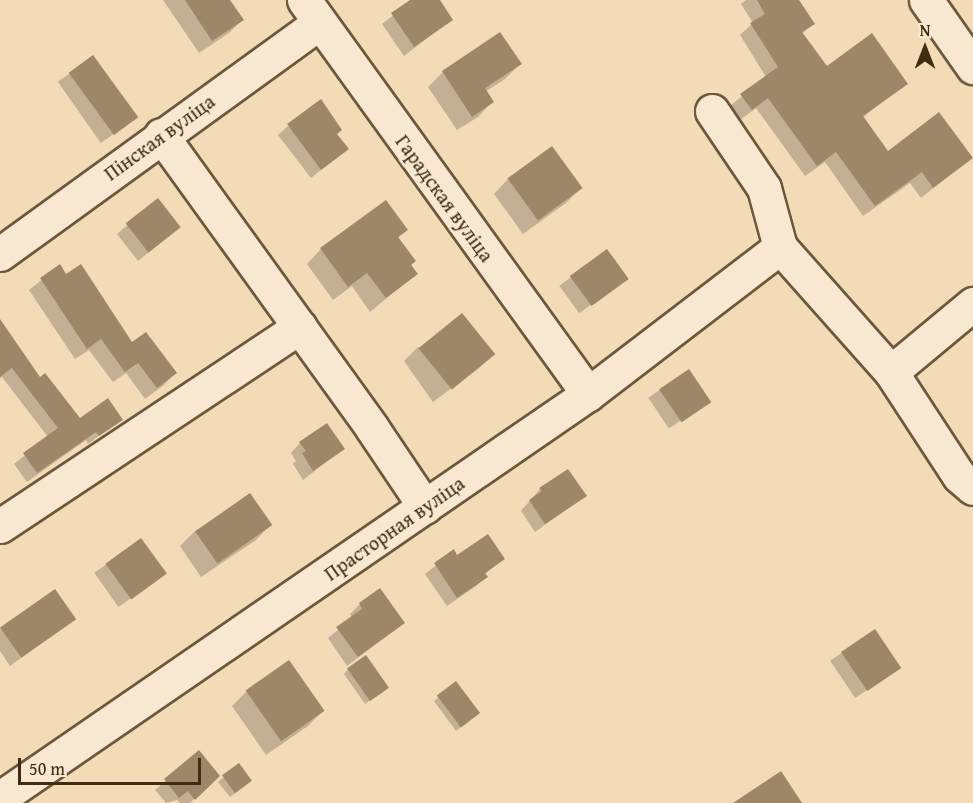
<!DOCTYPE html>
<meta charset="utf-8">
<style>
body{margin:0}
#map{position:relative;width:973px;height:803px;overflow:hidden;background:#f4dbb8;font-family:"Gentium Book Plus",serif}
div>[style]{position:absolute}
.shadow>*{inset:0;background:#0003;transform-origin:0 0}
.building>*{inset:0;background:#9d8768;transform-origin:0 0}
.roads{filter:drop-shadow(2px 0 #6c583b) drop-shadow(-2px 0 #6c583b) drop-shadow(0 2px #6c583b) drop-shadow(0 -2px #6c583b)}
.minor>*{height:33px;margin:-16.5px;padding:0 16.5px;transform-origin:16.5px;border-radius:16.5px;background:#f8e8d1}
span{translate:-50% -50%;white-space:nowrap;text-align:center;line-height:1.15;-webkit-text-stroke:5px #f8e8d1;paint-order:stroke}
.street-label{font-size:20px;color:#3f2c11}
.north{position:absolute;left:895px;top:18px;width:60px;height:60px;-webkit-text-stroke:4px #f8e8d1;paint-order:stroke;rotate:0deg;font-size:16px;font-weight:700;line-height:24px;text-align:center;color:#3f2c11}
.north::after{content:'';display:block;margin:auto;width:21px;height:27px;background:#3f2c11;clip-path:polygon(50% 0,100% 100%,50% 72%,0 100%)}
.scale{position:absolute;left:18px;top:758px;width:183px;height:27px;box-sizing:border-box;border:3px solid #3f2c11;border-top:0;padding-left:8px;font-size:18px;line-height:21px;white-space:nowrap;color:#3f2c11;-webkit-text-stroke:4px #f8e8d1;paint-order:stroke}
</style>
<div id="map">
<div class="shadow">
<i style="clip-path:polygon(163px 0,228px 0,242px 20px,229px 33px,199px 53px)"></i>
<i style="clip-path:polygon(413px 0,438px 0,451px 20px,404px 56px,382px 24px)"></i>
<i style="clip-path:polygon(746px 0,797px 0,813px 24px,802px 34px,826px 68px,906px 83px,862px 118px,888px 153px,972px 157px,921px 198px,910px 183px,863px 216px,825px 162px,805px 176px,756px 108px,740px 120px,730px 106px,766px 77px,740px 35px,753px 23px,741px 4px)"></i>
<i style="left:93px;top:57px;width:75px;height:43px;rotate:55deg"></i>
<i style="clip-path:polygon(520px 64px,505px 79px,485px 92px,492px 102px,478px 117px,457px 130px,428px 87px,443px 72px)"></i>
<i style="clip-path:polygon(288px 126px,347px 149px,311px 178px,278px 135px)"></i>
<i style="clip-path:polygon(508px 179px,581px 188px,566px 203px,523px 234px,494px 194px)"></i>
<i style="clip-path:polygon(157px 200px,169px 236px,138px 261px,117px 234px)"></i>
<i style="clip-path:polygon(406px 230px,398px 238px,416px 274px,370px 312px,352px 286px,333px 300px,307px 264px,321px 249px)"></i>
<i style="left:607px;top:251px;width:34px;height:59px;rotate:54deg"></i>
<i style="clip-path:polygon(59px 266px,132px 344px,175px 373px,164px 385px,145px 399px,126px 373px,113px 382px,89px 350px,75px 359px,29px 290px)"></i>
<i style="clip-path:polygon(0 322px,40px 379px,80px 420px,121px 419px,88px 444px,86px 440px,27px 482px,14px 464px,48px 437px,2px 377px,0 378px)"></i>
<i style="clip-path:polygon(418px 347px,493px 354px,479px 368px,433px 402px,404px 361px)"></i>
<i style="left:688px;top:371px;width:37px;height:48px;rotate:56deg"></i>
<i style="clip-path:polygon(300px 443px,343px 449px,303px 480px,293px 464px,296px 461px,291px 453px)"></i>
<i style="clip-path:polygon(540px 489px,585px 496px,535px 532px,521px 511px)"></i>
<i style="clip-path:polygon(250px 495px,270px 525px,256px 540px,201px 577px,180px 546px,195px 531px)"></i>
<i style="left:141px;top:540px;width:42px;height:57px;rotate:55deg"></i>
<i style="clip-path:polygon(453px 552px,457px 557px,503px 559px,484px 575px,486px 577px,476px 586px,447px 606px,425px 574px)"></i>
<i style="clip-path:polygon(380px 590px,403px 623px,347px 666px,328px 638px,352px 618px,350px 614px,359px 605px)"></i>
<i style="clip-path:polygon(55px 591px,74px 619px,10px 666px,0 651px,0 629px)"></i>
<i style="left:874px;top:631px;width:45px;height:53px;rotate:56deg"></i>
<i style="clip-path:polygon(348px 669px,383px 692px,365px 704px,344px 674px)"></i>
<i style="clip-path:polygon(456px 683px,474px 717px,456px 731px,434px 701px)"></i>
<i style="clip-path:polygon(246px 692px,323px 711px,308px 726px,266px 755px,232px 706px)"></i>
<i style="clip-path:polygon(199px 752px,218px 775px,190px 803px,180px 803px,177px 800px,166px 803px,155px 790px)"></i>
<i style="clip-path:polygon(238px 765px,245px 786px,230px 797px,218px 782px)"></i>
</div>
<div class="building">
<i style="clip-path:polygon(185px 0,230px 0,244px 20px,212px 41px)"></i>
<i style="clip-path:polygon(410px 0,440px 0,453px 20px,414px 47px,391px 13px)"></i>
<i style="clip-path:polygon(757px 0,799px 0,815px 24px,802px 32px,827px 66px,872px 33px,908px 84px,863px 116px,888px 151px,939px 112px,973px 158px,933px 188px,922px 172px,875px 206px,836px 152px,817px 166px,768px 98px,752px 110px,740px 94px,778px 67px,750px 23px,765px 14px)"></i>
<i style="clip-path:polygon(500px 32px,522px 64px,485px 88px,494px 102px,472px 117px,442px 71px)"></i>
<i style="left:93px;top:55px;width:77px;height:30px;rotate:54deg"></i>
<i style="clip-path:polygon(321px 99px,342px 130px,337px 134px,349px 149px,321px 170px,287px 124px)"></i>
<i style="left:552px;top:146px;width:52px;height:55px;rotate:54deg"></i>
<i style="left:158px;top:198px;width:37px;height:41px;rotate:52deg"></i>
<i style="clip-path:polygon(386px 200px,408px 230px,398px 237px,416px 261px,411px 265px,418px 274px,386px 298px,367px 273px,348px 287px,320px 248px)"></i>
<i style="left:607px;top:249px;width:37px;height:46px;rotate:54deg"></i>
<i style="clip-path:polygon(60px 264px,66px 274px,81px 264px,132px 342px,146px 332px,177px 373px,157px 388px,138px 363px,125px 372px,101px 339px,87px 349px,40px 278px)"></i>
<i style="left:462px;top:313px;width:53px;height:56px;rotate:51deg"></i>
<i style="clip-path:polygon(0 319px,40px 377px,45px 373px,80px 418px,108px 398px,123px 420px,99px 436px,96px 432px,37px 473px,23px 453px,58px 428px,12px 368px,0 377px)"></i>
<i style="left:689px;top:369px;width:40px;height:36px;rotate:56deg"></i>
<i style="clip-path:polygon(327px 423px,345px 449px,313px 471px,302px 453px,306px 451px,299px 442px)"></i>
<i style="clip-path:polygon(568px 469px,587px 496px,545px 524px,529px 500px,542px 491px,539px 488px)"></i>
<i style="left:250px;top:493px;width:39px;height:67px;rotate:55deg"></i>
<i style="clip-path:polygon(488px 534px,505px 559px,485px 573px,488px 577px,457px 598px,434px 563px,454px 549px,457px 555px)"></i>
<i style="left:141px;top:538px;width:44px;height:44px;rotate:54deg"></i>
<i style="clip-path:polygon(380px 588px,405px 623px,358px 657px,336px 627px,362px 609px,359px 603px)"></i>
<i style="left:55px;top:589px;width:37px;height:67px;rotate:55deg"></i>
<i style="left:875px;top:629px;width:47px;height:41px;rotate:56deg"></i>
<i style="left:366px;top:655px;width:40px;height:23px;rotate:55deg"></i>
<i style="left:289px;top:660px;width:62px;height:53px;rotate:55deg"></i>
<i style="left:456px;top:681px;width:40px;height:24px;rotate:53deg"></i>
<i style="clip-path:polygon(199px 750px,220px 776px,195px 800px,188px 791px,179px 798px,164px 779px)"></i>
<i style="left:239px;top:763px;width:22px;height:21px;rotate:54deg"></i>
<i style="clip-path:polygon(781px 771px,802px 803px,733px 803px)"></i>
</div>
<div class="roads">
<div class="minor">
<i style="left:304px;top:0;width:486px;rotate:54.2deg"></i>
<i style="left:926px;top:0;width:82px;rotate:55deg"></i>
<i style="left:712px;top:111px;width:93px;rotate:56deg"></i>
<i style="left:764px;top:188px;width:61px;rotate:74.8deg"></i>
<i style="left:780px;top:247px;width:167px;rotate:48.4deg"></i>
<i style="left:891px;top:372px;width:107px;rotate:-39.7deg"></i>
<i style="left:161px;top:135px;width:361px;rotate:54.2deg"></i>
<i style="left:372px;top:428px;width:95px;rotate:56.1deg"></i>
<i style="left:0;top:254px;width:394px;rotate:-35.9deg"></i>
<i style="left:891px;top:372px;width:124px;rotate:56.8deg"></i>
<i style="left:959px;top:476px;width:18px;rotate:41deg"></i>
<i style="left:0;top:526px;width:360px;rotate:-33.6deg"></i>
<i style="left:0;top:798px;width:713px;rotate:-34.49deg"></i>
<i style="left:588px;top:394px;width:242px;rotate:-37.4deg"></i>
</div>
</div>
<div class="street-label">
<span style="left:159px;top:137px;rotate:-36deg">Пінская вуліца</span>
<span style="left:445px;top:198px;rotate:54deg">Гарадская вуліца</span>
<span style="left:394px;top:528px;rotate:-35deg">Прасторная вуліца</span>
</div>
<div class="north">N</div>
<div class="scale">50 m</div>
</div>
